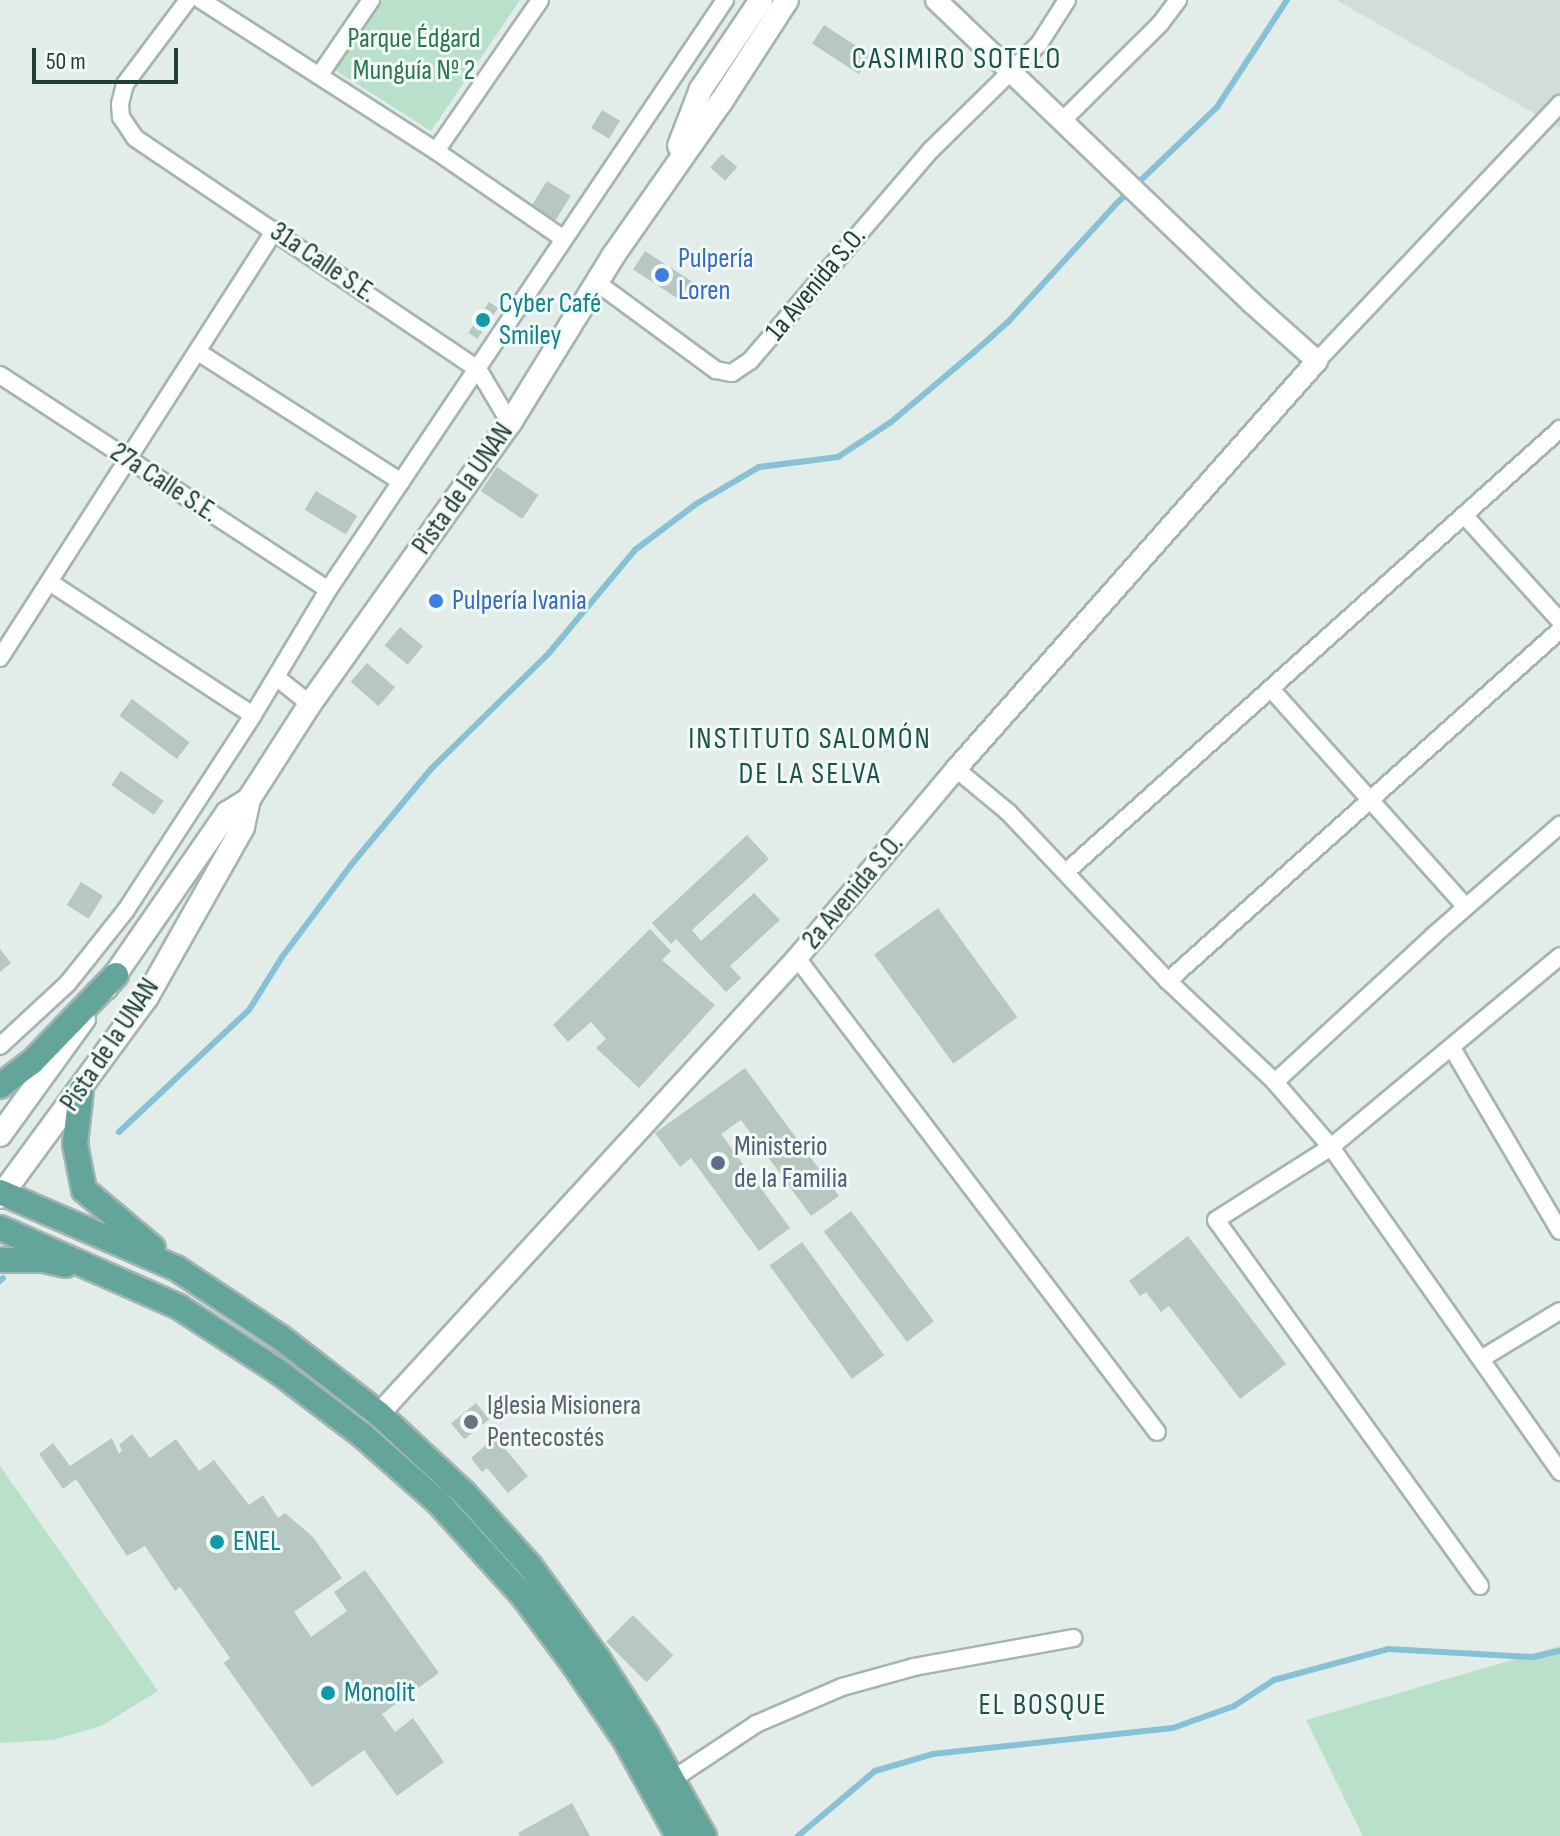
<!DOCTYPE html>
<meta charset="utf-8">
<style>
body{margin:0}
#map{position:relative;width:1560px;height:1836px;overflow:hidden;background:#e2ede9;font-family:"Sofia Sans Condensed",sans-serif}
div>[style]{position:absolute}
.built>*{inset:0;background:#d0ddd8}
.green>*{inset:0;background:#b9e0c8}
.stream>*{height:6px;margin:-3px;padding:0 3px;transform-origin:3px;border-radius:3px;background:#86c1d6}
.building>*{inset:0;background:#b7c8c3;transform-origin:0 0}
.roads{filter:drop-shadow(2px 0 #a4b5b1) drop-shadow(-2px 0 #a4b5b1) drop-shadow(0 2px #a4b5b1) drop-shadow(0 -2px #a4b5b1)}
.minor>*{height:16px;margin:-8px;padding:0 8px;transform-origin:8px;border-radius:8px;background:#fff}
.tertiary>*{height:20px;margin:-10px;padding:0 10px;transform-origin:10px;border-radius:10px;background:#fff}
.secondary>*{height:22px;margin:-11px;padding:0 11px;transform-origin:11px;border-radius:11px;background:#fff}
.primary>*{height:24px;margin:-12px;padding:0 12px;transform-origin:12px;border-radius:12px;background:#63a59b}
.dots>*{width:22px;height:22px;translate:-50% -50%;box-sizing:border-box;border:4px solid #f3f9f7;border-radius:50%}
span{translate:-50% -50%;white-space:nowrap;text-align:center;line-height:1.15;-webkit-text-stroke:6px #f3f9f7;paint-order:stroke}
.park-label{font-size:28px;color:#287950}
.shop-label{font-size:28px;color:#366cbe}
.left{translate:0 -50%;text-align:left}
.street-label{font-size:28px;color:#213f3a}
.culture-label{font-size:28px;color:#0d838f}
.service-label{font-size:28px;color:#4e5e75}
.worship-label{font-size:28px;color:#5b616d}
.neighbourhood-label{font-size:30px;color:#1b534b;letter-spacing:2px}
.scale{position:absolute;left:32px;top:48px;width:146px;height:36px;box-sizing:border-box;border:4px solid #213f3a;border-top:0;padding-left:10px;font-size:24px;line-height:28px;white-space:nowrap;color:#213f3a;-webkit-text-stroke:6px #f3f9f7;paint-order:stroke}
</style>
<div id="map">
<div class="built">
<i style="clip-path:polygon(1560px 0,1560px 128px,1338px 1px,1339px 0)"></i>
</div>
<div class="green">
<i style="clip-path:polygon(382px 0,520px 0,431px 131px,335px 70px)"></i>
<i style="clip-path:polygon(0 1466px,158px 1691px,101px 1726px,53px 1740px,0 1743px)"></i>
<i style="clip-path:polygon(1560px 1646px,1560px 1836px,1363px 1836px,1306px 1720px)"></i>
</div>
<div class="stream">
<i style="left:119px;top:1132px;width:178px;rotate:-43.2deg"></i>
<i style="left:249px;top:1010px;width:62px;rotate:-58.1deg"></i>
<i style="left:282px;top:957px;width:115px;rotate:-53.1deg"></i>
<i style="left:351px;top:865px;width:125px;rotate:-50.2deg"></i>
<i style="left:431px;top:769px;width:165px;rotate:-44.5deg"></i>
<i style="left:549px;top:653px;width:134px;rotate:-50.1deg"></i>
<i style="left:635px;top:550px;width:76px;rotate:-37deg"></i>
<i style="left:696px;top:504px;width:73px;rotate:-30.4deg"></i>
<i style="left:759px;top:467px;width:80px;rotate:-7.2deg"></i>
<i style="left:838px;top:457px;width:64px;rotate:-33.4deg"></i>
<i style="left:891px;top:422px;width:107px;rotate:-40.1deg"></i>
<i style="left:973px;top:353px;width:47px;rotate:-41.5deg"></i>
<i style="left:1008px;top:322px;width:161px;rotate:-47.5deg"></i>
<i style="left:1117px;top:203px;width:139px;rotate:-43.8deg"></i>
<i style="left:1217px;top:107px;width:128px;rotate:-56.8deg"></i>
<i style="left:0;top:1281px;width:4px;rotate:-45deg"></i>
<i style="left:798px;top:1836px;width:101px;rotate:-40.2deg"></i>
<i style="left:875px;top:1771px;width:60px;rotate:-16.3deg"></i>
<i style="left:933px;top:1754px;width:241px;rotate:-6.2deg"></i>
<i style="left:1173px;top:1728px;width:65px;rotate:-19.8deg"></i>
<i style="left:1234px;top:1706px;width:48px;rotate:-33deg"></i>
<i style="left:1274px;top:1680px;width:118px;rotate:-15.2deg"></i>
<i style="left:1388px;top:1649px;width:145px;rotate:3.2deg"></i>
<i style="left:1533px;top:1657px;width:28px;rotate:-13deg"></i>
</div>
<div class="building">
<i style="left:824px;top:25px;width:56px;height:22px;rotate:33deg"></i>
<i style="left:602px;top:110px;width:21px;height:21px;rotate:31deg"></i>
<i style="left:722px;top:154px;width:20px;height:18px;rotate:41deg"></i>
<i style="left:547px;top:181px;width:28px;height:30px;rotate:32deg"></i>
<i style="left:645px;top:251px;width:56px;height:22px;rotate:33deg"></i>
<i style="left:489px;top:302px;width:11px;height:37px;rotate:34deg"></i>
<i style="left:497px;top:467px;width:50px;height:29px;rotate:34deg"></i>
<i style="left:316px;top:491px;width:48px;height:22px;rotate:31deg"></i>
<i style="left:400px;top:627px;width:30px;height:24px;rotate:40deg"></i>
<i style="left:367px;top:663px;width:37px;height:25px;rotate:41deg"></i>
<i style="left:132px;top:699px;width:72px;height:21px;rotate:37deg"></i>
<i style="left:121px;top:771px;width:52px;height:17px;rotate:35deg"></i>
<i style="clip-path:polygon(747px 835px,769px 859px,692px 930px,701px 941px,754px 893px,780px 920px,730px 966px,741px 978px,726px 992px,676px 939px,671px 944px,652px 923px)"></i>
<i style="left:81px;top:882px;width:26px;height:27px;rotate:32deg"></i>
<i style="left:938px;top:908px;width:135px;height:79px;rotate:54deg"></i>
<i style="clip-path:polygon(650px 929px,671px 951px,662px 960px,715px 1005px,639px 1088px,596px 1048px,606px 1039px,591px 1022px,568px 1042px,553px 1025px)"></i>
<i style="clip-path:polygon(0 949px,11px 963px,0 972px)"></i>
<i style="clip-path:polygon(745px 1068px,839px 1196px,811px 1216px,741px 1120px,721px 1134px,790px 1228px,759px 1251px,691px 1158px,680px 1167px,655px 1133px)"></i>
<i style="left:851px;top:1211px;width:138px;height:34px;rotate:53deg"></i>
<i style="clip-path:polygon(1188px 1236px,1286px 1364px,1240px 1399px,1169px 1306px,1161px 1312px,1146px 1292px,1140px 1296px,1129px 1281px)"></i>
<i style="left:802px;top:1242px;width:140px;height:40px;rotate:54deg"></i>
<i style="left:476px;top:1403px;width:21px;height:32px;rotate:51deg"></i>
<i style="clip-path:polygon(132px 1434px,150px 1458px,176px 1439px,199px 1471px,214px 1460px,249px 1505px,263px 1495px,278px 1518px,285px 1513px,313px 1537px,342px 1578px,294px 1612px,311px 1637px,347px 1611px,334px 1592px,365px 1570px,439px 1673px,382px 1714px,395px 1732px,413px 1718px,444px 1762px,397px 1796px,364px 1750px,312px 1787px,224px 1663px,230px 1658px,180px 1587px,175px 1591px,145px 1546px,127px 1556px,76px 1479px,63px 1489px,39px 1454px,53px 1443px,70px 1466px,112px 1438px,119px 1454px,122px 1450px,119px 1445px)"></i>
<i style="clip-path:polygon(495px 1437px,528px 1476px,508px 1493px,487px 1468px,482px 1472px,471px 1458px)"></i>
<i style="left:633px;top:1615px;width:57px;height:38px;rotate:45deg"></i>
<i style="clip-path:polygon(572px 1803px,590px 1836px,520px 1836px,518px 1833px)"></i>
</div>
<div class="roads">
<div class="minor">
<i style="left:188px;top:0;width:105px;rotate:126.9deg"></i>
<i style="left:125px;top:84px;width:21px;rotate:104deg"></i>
<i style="left:120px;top:104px;width:13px;rotate:86deg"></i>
<i style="left:121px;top:117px;width:25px;rotate:56deg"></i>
<i style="left:135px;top:138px;width:414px;rotate:34deg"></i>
<i style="left:478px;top:369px;width:63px;rotate:59.3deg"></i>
<i style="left:201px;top:0;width:279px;rotate:32.7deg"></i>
<i style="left:436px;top:151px;width:155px;rotate:34.5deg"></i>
<i style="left:319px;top:76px;width:92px;rotate:-55.6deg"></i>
<i style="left:1062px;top:121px;width:138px;rotate:-44.7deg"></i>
<i style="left:1160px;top:24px;width:30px;rotate:-53deg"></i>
<i style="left:436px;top:151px;width:183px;rotate:-55.4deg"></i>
<i style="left:596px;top:282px;width:149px;rotate:36.3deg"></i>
<i style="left:716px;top:370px;width:16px;rotate:11deg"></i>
<i style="left:732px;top:373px;width:22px;rotate:-34deg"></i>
<i style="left:750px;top:361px;width:278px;rotate:-49.4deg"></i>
<i style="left:931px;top:150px;width:151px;rotate:-44.5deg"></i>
<i style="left:1039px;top:44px;width:52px;rotate:-57.5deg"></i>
<i style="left:198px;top:352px;width:241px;rotate:32.6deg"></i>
<i style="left:1317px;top:361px;width:354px;rotate:-46.6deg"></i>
<i style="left:0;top:375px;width:392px;rotate:33.2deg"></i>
<i style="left:1464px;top:515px;width:143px;rotate:47.8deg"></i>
<i style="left:51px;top:583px;width:241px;rotate:33.2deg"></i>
<i style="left:0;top:658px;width:509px;rotate:-57.28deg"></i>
<i style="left:276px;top:677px;width:43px;rotate:38.5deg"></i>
<i style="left:1271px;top:689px;width:292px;rotate:48.2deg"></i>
<i style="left:956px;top:769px;width:67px;rotate:39.6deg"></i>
<i style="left:1008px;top:812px;width:233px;rotate:46.6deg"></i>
<i style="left:1168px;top:981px;width:147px;rotate:43.3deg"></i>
<i style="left:1275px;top:1082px;width:86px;rotate:49.3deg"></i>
<i style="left:1331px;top:1147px;width:398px;rotate:54.8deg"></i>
<i style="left:1066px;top:872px;width:664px;rotate:-41.88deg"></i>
<i style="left:797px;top:958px;width:595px;rotate:52.78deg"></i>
<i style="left:1168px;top:981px;width:526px;rotate:-41.84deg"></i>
<i style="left:0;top:1046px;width:93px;rotate:-42.8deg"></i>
<i style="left:68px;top:983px;width:93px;rotate:-51.5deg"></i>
<i style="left:126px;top:910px;width:233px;rotate:-56.9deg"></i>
<i style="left:253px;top:715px;width:146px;rotate:-59deg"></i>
<i style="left:328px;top:590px;width:711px;rotate:-56.06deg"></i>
<i style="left:1452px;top:1048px;width:212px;rotate:59.5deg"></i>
<i style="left:1275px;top:1082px;width:215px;rotate:-42.7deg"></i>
<i style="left:1433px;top:936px;width:169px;rotate:-41.2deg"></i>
<i style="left:1481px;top:1359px;width:92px;rotate:-31.3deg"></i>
<i style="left:1480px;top:1586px;width:451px;rotate:-125.8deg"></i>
<i style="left:1216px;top:1220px;width:136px;rotate:-32.4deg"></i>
<i style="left:1331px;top:1147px;width:298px;rotate:-39.8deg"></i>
<i style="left:673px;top:1779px;width:100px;rotate:-33.5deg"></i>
<i style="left:756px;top:1724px;width:94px;rotate:-23.3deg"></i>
<i style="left:842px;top:1687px;width:75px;rotate:-15.5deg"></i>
<i style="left:914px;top:1667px;width:162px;rotate:-10.3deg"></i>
</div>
<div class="tertiary">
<i style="left:379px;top:1414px;width:619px;rotate:-47.49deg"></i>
<i style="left:797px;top:958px;width:247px;rotate:-49.9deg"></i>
<i style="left:956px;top:769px;width:545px;rotate:-48.5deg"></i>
<i style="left:1317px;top:361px;width:87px;rotate:-138.3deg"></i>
<i style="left:1252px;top:303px;width:438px;rotate:-136.2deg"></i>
</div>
<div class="secondary">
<i style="left:679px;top:146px;width:61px;rotate:-68.9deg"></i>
<i style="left:701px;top:89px;width:107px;rotate:-56deg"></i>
<i style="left:106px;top:988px;width:213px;rotate:-55.3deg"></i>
<i style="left:227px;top:813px;width:26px;rotate:-32deg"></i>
<i style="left:0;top:1135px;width:143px;rotate:-54.1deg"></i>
<i style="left:0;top:1197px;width:248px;rotate:-53.7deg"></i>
<i style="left:147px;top:997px;width:195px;rotate:-60.5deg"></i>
<i style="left:243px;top:827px;width:29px;rotate:-78deg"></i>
<i style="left:249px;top:799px;width:113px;rotate:-57.3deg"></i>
<i style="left:310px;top:704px;width:345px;rotate:-54.6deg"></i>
<i style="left:510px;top:423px;width:196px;rotate:-58.3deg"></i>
<i style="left:613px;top:256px;width:188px;rotate:-55deg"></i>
<i style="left:721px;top:102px;width:121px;rotate:-57.1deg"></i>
</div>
<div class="primary">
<i style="left:0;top:1086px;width:40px;rotate:-37deg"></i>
<i style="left:32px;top:1062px;width:121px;rotate:-46deg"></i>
<i style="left:81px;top:1090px;width:54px;rotate:96.3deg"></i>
<i style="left:75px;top:1144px;width:47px;rotate:78.9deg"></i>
<i style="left:84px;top:1190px;width:90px;rotate:40deg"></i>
<i style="left:0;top:1192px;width:192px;rotate:23.4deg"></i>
<i style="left:176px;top:1268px;width:125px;rotate:33.6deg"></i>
<i style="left:280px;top:1337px;width:125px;rotate:37.9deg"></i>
<i style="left:379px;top:1414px;width:116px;rotate:42.9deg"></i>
<i style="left:464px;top:1493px;width:98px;rotate:47.9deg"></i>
<i style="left:530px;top:1566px;width:115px;rotate:53.8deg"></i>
<i style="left:598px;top:1659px;width:93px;rotate:57.3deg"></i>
<i style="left:648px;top:1737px;width:114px;rotate:60.5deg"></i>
<i style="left:0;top:1228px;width:196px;rotate:23.8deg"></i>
<i style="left:179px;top:1307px;width:119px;rotate:33deg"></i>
<i style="left:279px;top:1372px;width:104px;rotate:37.2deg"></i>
<i style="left:362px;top:1435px;width:101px;rotate:41.4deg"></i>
<i style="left:438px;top:1502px;width:128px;rotate:47.8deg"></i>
<i style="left:524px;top:1597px;width:86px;rotate:53.5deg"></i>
<i style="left:575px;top:1666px;width:87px;rotate:55.8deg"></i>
<i style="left:624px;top:1738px;width:112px;rotate:61.1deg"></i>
<i style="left:0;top:1260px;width:44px"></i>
<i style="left:44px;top:1260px;width:22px;rotate:13deg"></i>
</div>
</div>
<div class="dots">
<i style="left:662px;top:275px;background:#3f7fe0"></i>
<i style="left:483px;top:320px;background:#0f9aa8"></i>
<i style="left:436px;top:601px;background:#3f7fe0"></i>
<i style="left:718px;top:1163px;background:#5c6f8a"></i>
<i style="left:471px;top:1422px;background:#6b7280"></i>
<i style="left:217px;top:1542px;background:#0f9aa8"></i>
<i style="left:328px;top:1693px;background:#0f9aa8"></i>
</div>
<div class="park-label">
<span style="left:414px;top:55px">Parque Édgard<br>Munguía Nº 2</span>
</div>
<div class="shop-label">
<span class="left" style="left:678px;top:275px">Pulpería<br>Loren</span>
<span class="left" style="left:452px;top:601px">Pulpería Ivania</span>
</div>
<div class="street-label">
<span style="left:323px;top:263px;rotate:34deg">31a Calle S.E.</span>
<span style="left:816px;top:284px;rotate:-50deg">1a Avenida S.O.</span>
<span style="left:164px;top:483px;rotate:33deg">27a Calle S.E.</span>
<span style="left:463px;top:489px;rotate:-55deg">Pista de la UNAN</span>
<span style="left:853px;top:892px;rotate:-50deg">2a Avenida S.O.</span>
<span style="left:110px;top:1045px;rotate:-56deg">Pista de la UNAN</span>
</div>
<div class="culture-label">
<span class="left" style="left:499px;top:320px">Cyber Café<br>Smiley</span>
<span class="left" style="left:233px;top:1542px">ENEL</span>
<span class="left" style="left:344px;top:1693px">Monolit</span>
</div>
<div class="service-label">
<span class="left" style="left:734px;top:1163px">Ministerio<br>de la Familia</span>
</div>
<div class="worship-label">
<span class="left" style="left:487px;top:1422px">Iglesia Misionera<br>Pentecostés</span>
</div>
<div class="neighbourhood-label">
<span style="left:957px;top:59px">CASIMIRO SOTELO</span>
<span style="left:810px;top:756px">INSTITUTO SALOMÓN<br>DE LA SELVA</span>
<span style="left:1043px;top:1705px">EL BOSQUE</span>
</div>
<div class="scale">50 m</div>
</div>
